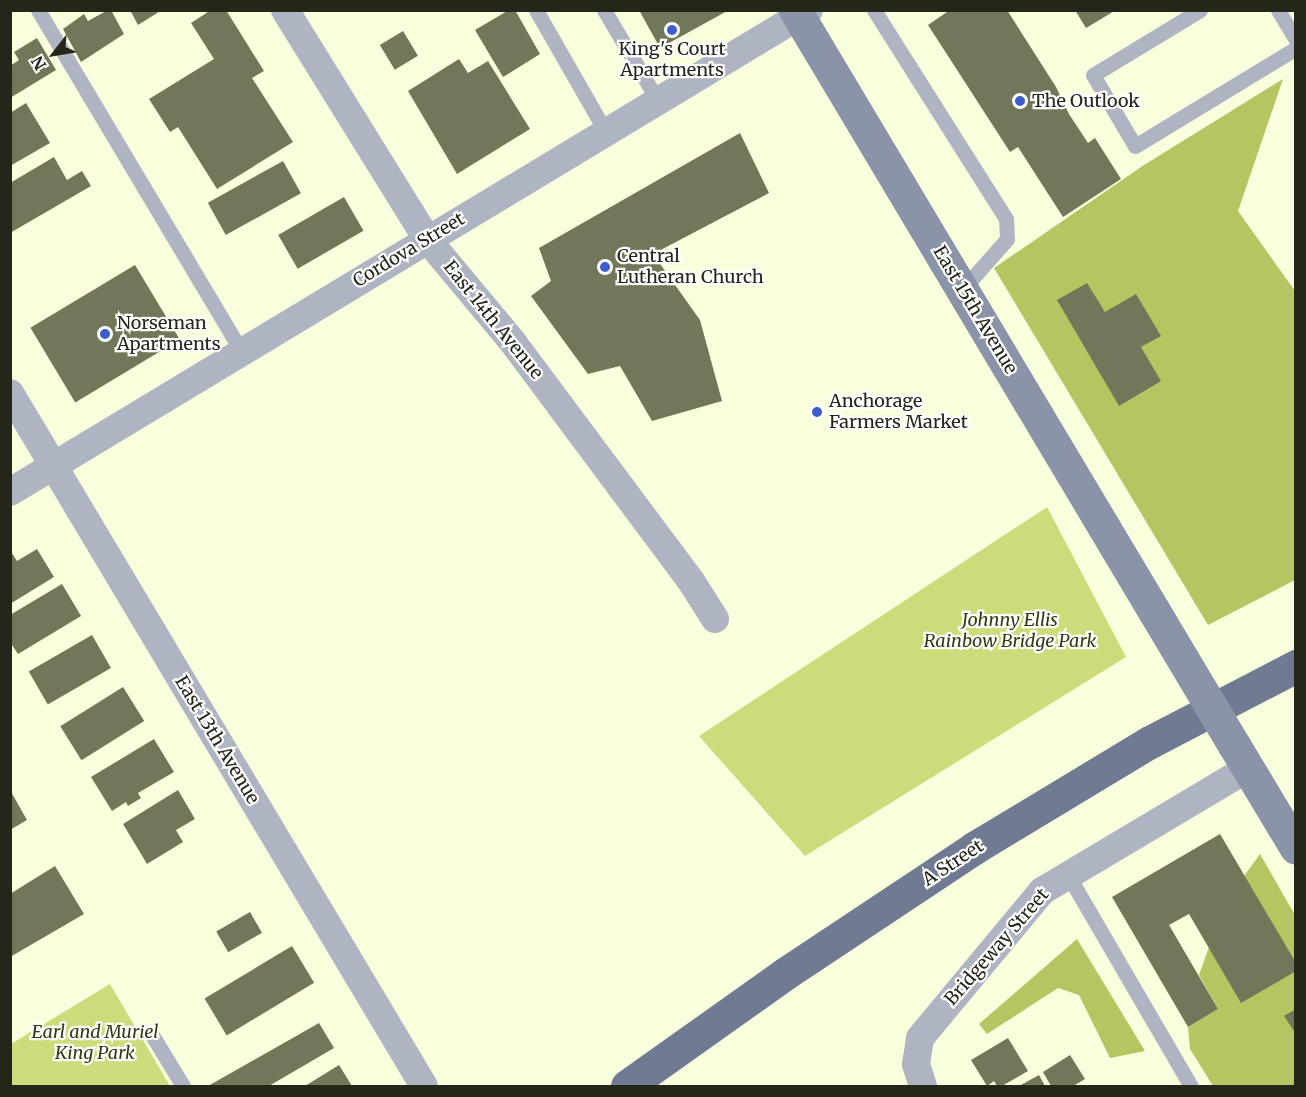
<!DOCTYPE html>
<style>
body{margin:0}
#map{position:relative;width:1306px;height:1097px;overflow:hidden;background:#f7ffdc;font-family:Merriweather,serif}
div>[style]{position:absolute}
.green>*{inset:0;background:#cadd7a}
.forest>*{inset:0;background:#b4c661}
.building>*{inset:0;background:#717859;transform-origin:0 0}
.lane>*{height:15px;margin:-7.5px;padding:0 7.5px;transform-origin:7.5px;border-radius:7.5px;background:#afb4c2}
.street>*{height:28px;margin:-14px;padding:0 14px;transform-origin:14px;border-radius:14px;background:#afb4c2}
.secondary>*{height:33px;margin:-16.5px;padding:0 16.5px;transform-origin:16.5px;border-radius:16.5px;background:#8a93a7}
.primary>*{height:33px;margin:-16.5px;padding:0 16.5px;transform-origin:16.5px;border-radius:16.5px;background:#717a93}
.secondary-bridge>*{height:33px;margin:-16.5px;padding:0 16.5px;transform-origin:16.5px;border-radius:16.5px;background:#8a93a7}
.dots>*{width:16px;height:16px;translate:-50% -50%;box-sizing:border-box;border:3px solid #fff;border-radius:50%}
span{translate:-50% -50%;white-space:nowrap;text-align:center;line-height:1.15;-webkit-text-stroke:4.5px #fff;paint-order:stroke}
.poi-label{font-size:18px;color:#232619}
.left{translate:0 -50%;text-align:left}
.street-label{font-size:18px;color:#232619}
.park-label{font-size:18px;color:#333a10;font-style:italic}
.frame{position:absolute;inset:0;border:12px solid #232619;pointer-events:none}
.north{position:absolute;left:24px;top:24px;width:60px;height:60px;-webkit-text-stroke:4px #fff;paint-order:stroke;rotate:239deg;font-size:16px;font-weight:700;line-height:24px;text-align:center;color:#232619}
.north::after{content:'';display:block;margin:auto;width:21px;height:27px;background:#232619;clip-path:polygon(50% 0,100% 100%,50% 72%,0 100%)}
</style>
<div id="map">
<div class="green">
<i style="clip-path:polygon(1047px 507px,1126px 657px,805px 856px,699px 736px)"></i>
<i style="clip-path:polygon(110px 984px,170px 1086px,11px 1086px,11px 1044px)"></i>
</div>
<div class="forest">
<i style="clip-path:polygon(1283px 79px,1238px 211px,1295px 291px,1295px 580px,1208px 625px,994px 268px,1144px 165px)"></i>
<i style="clip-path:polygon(1260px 854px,1295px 915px,1295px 963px,1244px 876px)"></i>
<i style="clip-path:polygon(1077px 939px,1145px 1051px,1110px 1058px,1079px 995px,1058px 988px,987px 1034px,979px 1024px)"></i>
<i style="clip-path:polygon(1209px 947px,1295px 971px,1295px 1086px,1213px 1086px,1190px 1049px,1188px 1027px,1218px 1009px,1199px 975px)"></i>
</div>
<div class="building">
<i style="clip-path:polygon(108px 10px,111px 10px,124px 34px,81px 62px,63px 29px,84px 14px,88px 21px)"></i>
<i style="clip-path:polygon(130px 10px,162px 10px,138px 25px)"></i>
<i style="clip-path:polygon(211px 10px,226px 10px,264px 71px,252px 78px,293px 142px,217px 189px,178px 127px,170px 132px,149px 99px,214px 59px,191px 23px)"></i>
<i style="clip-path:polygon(509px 10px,515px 10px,540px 54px,503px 77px,475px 30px)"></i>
<i style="clip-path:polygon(639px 10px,729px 10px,660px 48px)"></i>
<i style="clip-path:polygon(950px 10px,1007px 10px,1056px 87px,1069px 114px,1088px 143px,1095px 138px,1121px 179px,1063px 217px,1018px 147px,1010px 152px,928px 25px)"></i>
<i style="clip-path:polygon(1075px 10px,1116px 10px,1086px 28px)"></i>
<i style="left:403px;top:31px;width:29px;height:27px;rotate:59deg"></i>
<i style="clip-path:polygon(37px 38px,56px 70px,10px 98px,10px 66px,19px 60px,14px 52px)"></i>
<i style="clip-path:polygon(459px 59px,468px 73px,488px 61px,530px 129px,457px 174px,408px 91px)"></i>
<i style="clip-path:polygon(26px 103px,50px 143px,10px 166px,10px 113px)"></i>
<i style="clip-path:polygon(740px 133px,769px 193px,653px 254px,700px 320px,722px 401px,652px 421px,620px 366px,588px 374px,531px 296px,551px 281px,539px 248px)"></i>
<i style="clip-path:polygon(54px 157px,67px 180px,82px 171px,91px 186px,10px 233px,10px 183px)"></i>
<i style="left:283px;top:161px;width:37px;height:86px;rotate:61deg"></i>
<i style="left:344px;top:197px;width:39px;height:76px;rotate:60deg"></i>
<i style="left:135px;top:265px;width:87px;height:122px;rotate:59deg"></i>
<i style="clip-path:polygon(1087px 283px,1105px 312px,1136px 294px,1161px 336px,1141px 347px,1161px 381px,1119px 406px,1057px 300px)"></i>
<i style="clip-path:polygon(37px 549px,54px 577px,10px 604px,10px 550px,17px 561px)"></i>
<i style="clip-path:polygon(62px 584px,81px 616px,18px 654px,10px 642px,10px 615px)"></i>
<i style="left:92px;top:635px;width:38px;height:73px;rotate:60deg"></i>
<i style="left:123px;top:687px;width:40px;height:74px;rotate:58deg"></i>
<i style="clip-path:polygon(154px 739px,174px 772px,138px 793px,141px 798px,128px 806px,126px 802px,112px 811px,91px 777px)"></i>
<i style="clip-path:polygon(10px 790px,27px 820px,10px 830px)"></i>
<i style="clip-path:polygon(178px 790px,195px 819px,176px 830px,183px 842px,147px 864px,123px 824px)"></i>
<i style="clip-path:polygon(1220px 834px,1296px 963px,1296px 971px,1241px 1003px,1189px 914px,1169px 925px,1218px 1009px,1188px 1027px,1112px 897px)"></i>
<i style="clip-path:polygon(55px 866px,84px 914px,10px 957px,10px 894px)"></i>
<i style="left:250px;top:912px;width:24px;height:39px;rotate:60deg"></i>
<i style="left:292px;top:946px;width:43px;height:102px;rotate:59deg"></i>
<i style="clip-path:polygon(1296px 1009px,1296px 1034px,1284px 1016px)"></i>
<i style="clip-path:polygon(319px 1023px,334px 1048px,269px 1086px,208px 1086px)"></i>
<i style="clip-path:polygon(1008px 1038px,1028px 1071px,1002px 1086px,997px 1086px,994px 1081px,987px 1086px,971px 1060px)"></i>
<i style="clip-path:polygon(1070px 1055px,1085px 1079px,1073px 1086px,1051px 1086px,1043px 1072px)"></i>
<i style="clip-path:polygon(339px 1065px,352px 1086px,305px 1086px)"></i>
<i style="clip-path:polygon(1039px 1075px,1045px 1086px,1019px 1086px)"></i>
</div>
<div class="lane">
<i style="left:38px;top:10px;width:397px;rotate:59.2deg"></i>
<i style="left:536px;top:10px;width:141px;rotate:60.2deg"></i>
<i style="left:604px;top:10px;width:106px;rotate:59.3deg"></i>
<i style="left:874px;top:10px;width:247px;rotate:57.7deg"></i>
<i style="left:1006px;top:219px;width:20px;rotate:87deg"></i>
<i style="left:1007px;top:239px;width:68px;rotate:131.4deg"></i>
<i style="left:1200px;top:10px;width:125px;rotate:148.7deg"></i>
<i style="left:1093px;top:75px;width:82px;rotate:59.4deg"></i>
<i style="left:1135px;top:146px;width:188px;rotate:-31.3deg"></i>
<i style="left:1278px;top:10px;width:35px;rotate:59deg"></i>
<i style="left:1068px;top:875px;width:244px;rotate:59.8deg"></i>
<i style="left:152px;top:1035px;width:60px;rotate:58.7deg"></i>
</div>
<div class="street">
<i style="left:285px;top:10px;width:269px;rotate:58.2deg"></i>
<i style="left:427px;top:239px;width:133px;rotate:50.2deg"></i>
<i style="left:512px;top:341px;width:299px;rotate:53.3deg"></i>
<i style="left:691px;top:581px;width:45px;rotate:57.7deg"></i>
<i style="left:10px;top:393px;width:807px;rotate:59.15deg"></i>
<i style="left:10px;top:492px;width:933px;rotate:-31.1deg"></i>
<i style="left:923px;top:1086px;width:23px;rotate:-108deg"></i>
<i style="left:916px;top:1064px;width:26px;rotate:-81deg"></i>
<i style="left:920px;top:1038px;width:191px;rotate:-50.3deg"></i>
<i style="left:1042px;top:891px;width:240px;rotate:-30.8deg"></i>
</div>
<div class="secondary">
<i style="left:795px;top:10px;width:700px;rotate:59.15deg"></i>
<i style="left:1234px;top:745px;width:120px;rotate:59deg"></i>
</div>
<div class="primary">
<i style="left:627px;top:1086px;width:195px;rotate:-35.4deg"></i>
<i style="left:786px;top:973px;width:226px;rotate:-33.6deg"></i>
<i style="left:974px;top:848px;width:205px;rotate:-31.1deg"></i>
<i style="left:1150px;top:742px;width:165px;rotate:-27.5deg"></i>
</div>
<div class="secondary-bridge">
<i style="left:1154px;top:611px;width:156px;rotate:59.2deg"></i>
</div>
<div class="dots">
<i style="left:672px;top:30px;background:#3d5cce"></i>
<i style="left:1020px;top:101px;background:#3d5cce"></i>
<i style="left:605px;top:267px;background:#3d5cce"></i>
<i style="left:105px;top:334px;background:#3d5cce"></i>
<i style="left:817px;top:412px;background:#3d5cce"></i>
</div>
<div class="poi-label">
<span style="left:672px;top:60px">King's Court<br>Apartments</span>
<span class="left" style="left:1032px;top:101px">The Outlook</span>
<span class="left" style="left:617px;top:267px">Central<br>Lutheran Church</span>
<span class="left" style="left:117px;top:334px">Norseman<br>Apartments</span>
<span class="left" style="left:829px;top:412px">Anchorage<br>Farmers Market</span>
</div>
<div class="street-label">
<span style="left:409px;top:250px;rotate:-31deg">Cordova Street</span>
<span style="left:975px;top:310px;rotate:59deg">East 15th Avenue</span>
<span style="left:493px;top:320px;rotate:51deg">East 14th Avenue</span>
<span style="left:217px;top:740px;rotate:59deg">East 13th Avenue</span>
<span style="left:953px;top:863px;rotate:-33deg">A Street</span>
<span style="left:997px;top:947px;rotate:-49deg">Bridgeway Street</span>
</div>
<div class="park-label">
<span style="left:1010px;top:631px">Johnny Ellis<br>Rainbow Bridge Park</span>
<span style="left:95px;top:1043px">Earl and Muriel<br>King Park</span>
</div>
<div class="frame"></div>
<div class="north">N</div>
</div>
